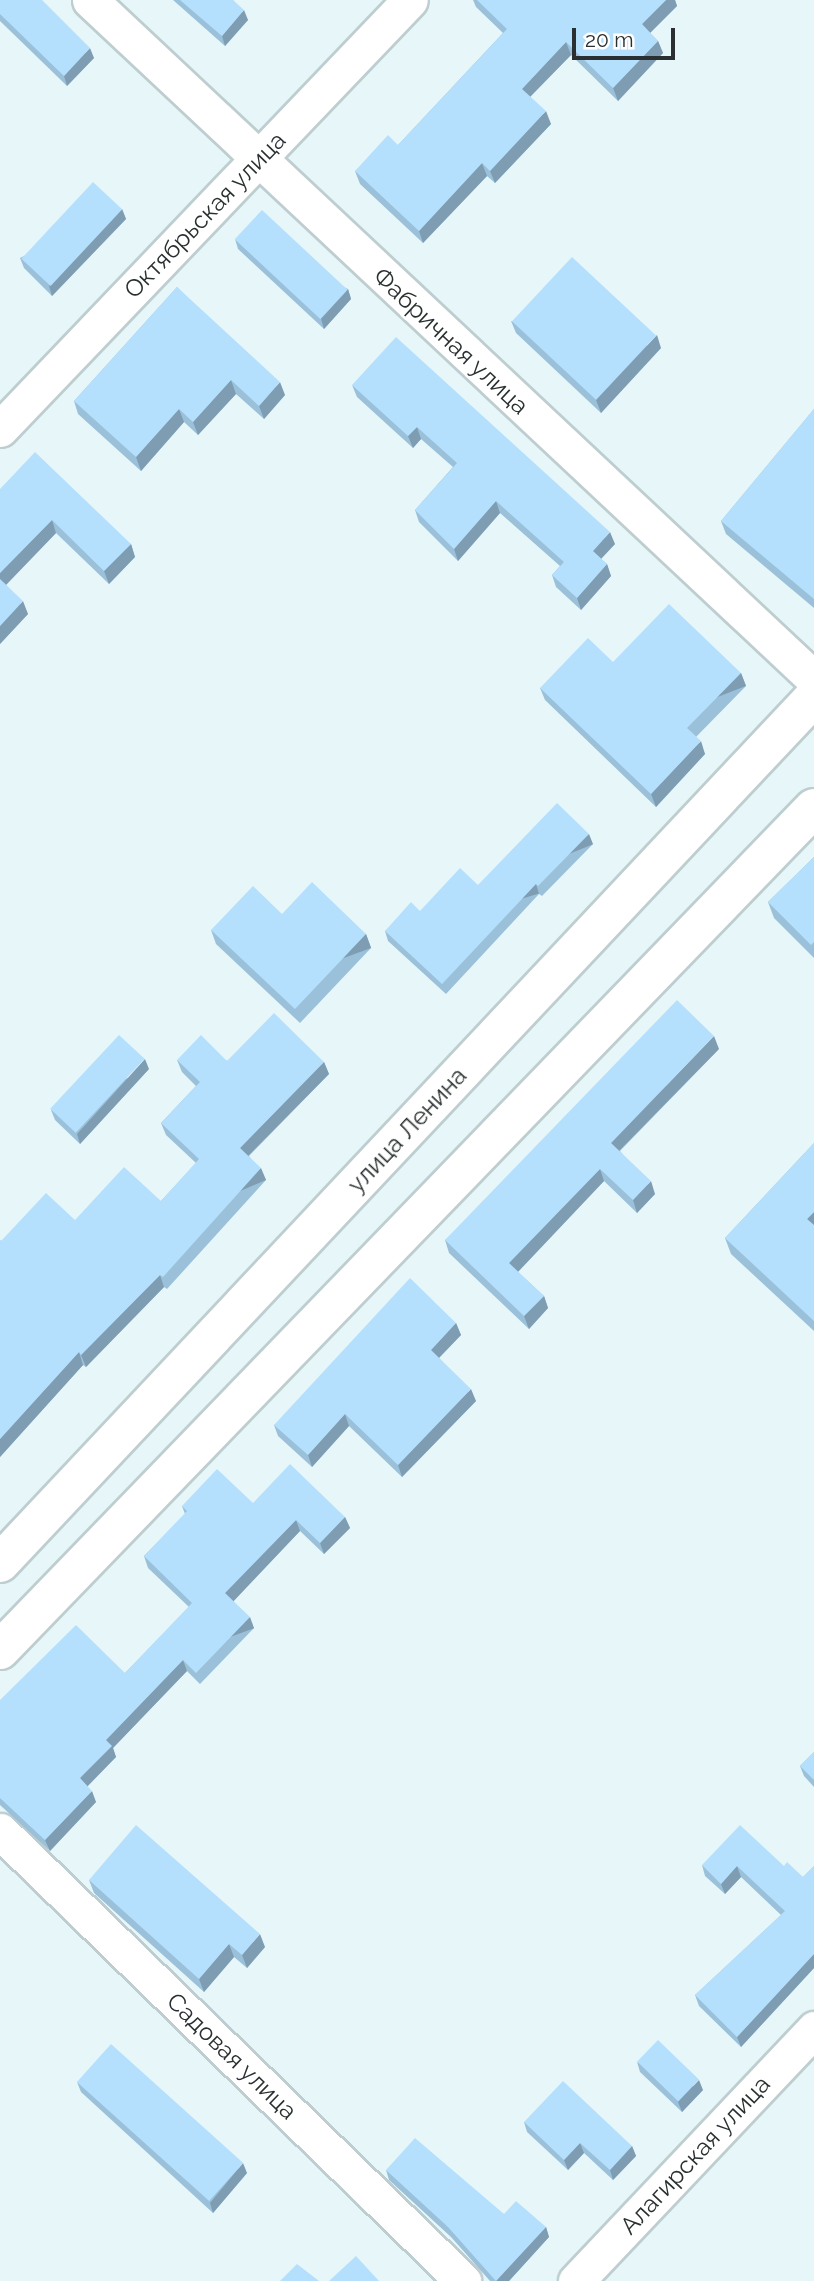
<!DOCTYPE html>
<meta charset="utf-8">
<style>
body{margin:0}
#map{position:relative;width:814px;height:2281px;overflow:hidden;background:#e7f7f9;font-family:Raleway,sans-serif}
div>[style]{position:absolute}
.roads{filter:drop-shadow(2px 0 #beced0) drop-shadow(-2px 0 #beced0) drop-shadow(0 2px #beced0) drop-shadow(0 -2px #beced0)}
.minor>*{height:35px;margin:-17.5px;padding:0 17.5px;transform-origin:17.5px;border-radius:17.5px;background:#fff}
.tertiary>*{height:38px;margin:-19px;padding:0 19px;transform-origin:19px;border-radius:19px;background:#fff}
.wall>*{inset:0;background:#9bc1da}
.shaded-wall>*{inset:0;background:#7e9db2;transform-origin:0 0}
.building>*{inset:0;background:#b4e0fe;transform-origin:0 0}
span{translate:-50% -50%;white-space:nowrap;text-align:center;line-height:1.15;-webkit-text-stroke:5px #fff;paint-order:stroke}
.street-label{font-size:24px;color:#2a3031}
.scale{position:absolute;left:572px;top:28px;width:103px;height:32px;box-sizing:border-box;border:4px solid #2a3031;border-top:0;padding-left:9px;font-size:21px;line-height:24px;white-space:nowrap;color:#2a3031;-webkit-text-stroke:5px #fff;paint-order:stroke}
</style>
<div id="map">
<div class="roads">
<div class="minor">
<i style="left:90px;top:0;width:993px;rotate:43.16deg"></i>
<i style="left:0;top:429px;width:593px;rotate:-46.3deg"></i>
<i style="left:0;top:1831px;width:646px;rotate:44.18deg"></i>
<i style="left:576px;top:2281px;width:347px;rotate:-46.6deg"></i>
</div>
<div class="tertiary">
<i style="left:0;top:1563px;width:1189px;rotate:-46.77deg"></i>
<i style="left:0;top:1650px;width:1171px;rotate:-45.97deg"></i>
</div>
</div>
<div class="wall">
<i style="clip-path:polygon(0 0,94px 58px,67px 86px,0 21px)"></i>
<i style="clip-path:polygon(173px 0,233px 0,248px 20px,225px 46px)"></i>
<i style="clip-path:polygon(473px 0,675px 0,677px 6px,650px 33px,658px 41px,663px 53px,618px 101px,571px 55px,530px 97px,551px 124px,495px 183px,487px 176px,423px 243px,360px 184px,355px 171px,398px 145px,503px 33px,476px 7px)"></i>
<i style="clip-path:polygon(122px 209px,126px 219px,52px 296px,24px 268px,20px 258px)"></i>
<i style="clip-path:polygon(235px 239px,348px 289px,351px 299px,324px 329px,238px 249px)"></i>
<i style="clip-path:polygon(177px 287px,285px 395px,264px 419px,236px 394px,198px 435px,184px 422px,141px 471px,78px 414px,74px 401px)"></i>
<i style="clip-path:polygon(511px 321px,661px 348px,601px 413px,516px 333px)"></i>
<i style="clip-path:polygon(352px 385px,615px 544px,601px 559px,607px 564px,611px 576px,581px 610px,556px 587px,552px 575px,560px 566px,500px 513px,458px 561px,419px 522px,415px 510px,453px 467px,421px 439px,413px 448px,357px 397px)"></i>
<i style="clip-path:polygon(814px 409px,814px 608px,726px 534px,721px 521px)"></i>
<i style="clip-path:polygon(0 489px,131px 544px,135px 557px,109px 584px,56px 533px,6px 585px,28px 614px,0 644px)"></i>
<i style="clip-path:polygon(613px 662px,741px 673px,746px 686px,696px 737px,705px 754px,656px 807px,545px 700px,540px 688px)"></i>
<i style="clip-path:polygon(593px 844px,542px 896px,539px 894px,446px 994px,388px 941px,385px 931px,420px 911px,478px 885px)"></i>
<i style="clip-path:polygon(814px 857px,814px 958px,774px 918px,768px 902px)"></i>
<i style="clip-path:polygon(282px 914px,366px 934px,371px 948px,300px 1023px,216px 944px,211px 930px)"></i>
<i style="clip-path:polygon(719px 1049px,620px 1151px,655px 1194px,637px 1213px,604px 1181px,518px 1272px,544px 1296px,548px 1308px,529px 1329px,449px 1253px,445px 1240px)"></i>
<i style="clip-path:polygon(177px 1060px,324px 1062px,329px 1074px,249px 1156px,266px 1180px,167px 1289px,164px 1287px,86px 1367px,83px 1365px,0 1457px,0 1240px,1px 1241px,75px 1220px,161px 1201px,196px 1163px,166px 1135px,161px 1123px,196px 1086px,182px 1072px)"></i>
<i style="clip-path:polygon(149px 1069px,80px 1144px,55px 1120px,51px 1110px)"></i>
<i style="clip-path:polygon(814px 1143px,814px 1331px,731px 1254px,725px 1238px)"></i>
<i style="clip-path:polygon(456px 1323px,461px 1335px,439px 1358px,476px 1401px,402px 1477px,349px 1426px,312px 1467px,278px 1436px,274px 1425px)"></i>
<i style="clip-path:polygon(253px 1503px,345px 1517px,350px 1528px,324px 1554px,300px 1531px,233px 1601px,254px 1628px,200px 1684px,187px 1671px,113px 1748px,116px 1757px,87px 1786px,96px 1802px,50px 1851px,0 1805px,0 1700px,125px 1673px,189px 1607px,148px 1568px,144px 1556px,185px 1514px,182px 1506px)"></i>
<i style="clip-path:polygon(814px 1752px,814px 1787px,804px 1776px,800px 1766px)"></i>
<i style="clip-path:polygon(702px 1865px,784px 1866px,803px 1877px,814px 1866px,814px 1968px,741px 2047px,699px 2006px,695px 1995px,781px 1915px,741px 1877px,725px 1894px,705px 1876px)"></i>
<i style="clip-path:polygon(89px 1880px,265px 1947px,247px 1968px,234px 1957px,204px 1992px,94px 1893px)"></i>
<i style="clip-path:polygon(637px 2062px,703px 2090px,682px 2112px,640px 2072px)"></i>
<i style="clip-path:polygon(77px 2082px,247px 2173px,213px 2213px,81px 2092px)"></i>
<i style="clip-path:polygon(524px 2122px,632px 2146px,636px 2156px,613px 2180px,584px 2153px,568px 2170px,527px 2132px)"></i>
<i style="clip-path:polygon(386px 2170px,504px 2214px,546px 2227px,549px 2237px,509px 2281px,490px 2281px,451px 2237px,389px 2180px)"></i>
</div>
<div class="shaded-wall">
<i style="clip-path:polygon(666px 0,675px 0,677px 6px,646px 37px,642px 24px)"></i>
<i style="clip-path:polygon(244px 10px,248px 20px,225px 46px,222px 36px)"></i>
<i style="clip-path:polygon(658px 41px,663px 53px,618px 101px,613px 88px)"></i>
<i style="clip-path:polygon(566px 42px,571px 55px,526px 101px,522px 89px)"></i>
<i style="clip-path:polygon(90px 48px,94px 58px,67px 86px,64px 76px)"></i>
<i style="clip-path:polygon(546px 111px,551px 124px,495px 183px,490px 171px)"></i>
<i style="clip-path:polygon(482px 163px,487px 176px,423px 243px,419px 231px)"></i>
<i style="clip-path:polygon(122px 209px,126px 219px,52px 296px,49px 286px)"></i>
<i style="clip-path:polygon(348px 289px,351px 299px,324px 329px,321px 319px)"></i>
<i style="clip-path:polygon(657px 335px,661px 348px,601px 413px,596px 400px)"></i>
<i style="clip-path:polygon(231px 380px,236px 394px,198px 435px,193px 422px)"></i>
<i style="clip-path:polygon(280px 382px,285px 395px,264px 419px,259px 406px)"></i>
<i style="clip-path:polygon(179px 409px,184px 422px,141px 471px,136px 457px)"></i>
<i style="clip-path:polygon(417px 427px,421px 439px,413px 448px,408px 436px)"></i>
<i style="clip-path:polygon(496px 501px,500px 513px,458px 561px,454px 549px)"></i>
<i style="clip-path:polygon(52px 520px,56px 533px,2px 589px,0 584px,0 573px)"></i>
<i style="clip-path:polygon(610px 532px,615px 544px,597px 563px,593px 551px)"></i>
<i style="clip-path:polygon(131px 544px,135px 557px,109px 584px,104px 571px)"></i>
<i style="clip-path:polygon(607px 564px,611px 576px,581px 610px,577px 598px)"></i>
<i style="clip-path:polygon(23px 601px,28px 614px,0 644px,0 626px)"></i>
<i style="left:741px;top:673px;width:14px;height:77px;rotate:69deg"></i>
<i style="clip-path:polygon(701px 741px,705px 754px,656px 807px,651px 794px)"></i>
<i style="left:589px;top:834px;width:11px;height:73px;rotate:68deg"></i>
<i style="left:536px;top:884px;width:10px;height:137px;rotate:73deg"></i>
<i style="left:366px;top:934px;width:15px;height:103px;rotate:70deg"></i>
<i style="clip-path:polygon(714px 1036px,719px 1049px,615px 1155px,611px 1143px)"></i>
<i style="clip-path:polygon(145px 1059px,149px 1069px,80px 1144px,77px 1134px)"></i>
<i style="clip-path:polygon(324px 1062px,329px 1074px,244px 1160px,240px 1148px)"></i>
<i style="left:261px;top:1168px;width:13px;height:147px;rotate:67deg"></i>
<i style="clip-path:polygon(600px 1169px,604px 1181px,514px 1276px,509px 1263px)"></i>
<i style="clip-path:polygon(651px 1181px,655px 1194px,637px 1213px,633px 1200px)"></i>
<i style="clip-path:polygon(814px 1212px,814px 1233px,807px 1219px)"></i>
<i style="clip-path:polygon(160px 1275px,164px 1287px,86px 1367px,81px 1355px)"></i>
<i style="clip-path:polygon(544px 1296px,548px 1308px,529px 1329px,524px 1316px)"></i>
<i style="clip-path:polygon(456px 1323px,461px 1335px,435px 1362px,431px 1350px)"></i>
<i style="clip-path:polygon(79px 1352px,83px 1365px,0 1457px,0 1439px)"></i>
<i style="clip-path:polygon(471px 1389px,476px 1401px,402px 1477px,398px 1465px)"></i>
<i style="clip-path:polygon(345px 1414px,349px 1426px,312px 1467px,308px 1455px)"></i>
<i style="clip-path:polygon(345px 1517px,350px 1528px,324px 1554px,320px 1543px)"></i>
<i style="clip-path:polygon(296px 1520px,300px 1531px,230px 1605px,225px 1593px)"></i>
<i style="left:250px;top:1617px;width:12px;height:78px;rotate:70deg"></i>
<i style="clip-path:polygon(183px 1660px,187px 1671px,113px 1748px,116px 1757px,84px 1790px,80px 1778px,106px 1740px)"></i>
<i style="clip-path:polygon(92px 1791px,96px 1802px,50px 1851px,45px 1840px)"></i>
<i style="clip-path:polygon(737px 1866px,741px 1877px,725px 1894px,721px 1884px)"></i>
<i style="clip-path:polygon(260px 1934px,265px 1947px,247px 1968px,242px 1955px)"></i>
<i style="clip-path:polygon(229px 1944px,234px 1957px,204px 1992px,199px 1979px)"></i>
<i style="clip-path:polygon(814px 1954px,814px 1968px,741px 2047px,737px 2037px)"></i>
<i style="clip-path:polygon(699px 2080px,703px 2090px,682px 2112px,678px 2102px)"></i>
<i style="clip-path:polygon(580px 2143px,584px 2153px,568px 2170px,564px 2160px)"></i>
<i style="clip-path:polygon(632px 2146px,636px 2156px,613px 2180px,610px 2170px)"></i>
<i style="clip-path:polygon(243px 2163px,247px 2173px,213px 2213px,210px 2203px)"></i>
<i style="clip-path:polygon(546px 2227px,549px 2237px,509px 2281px,496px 2281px)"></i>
</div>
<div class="building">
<i style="clip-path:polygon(0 0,42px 0,90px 48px,64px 76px,0 14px)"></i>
<i style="clip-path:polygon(180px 0,233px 0,244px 10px,222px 36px)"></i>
<i style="clip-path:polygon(477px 0,666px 0,642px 24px,658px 41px,613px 88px,566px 42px,522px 89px,546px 111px,490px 171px,482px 163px,419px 231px,355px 171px,388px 135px,398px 145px,507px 29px)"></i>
<i style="left:93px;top:182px;width:40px;height:105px;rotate:43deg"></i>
<i style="left:262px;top:210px;width:117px;height:40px;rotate:43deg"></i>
<i style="left:572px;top:257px;width:115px;height:88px;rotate:43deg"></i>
<i style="clip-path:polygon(177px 287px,280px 382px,259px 406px,231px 380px,193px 422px,179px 409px,136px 457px,74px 401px)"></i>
<i style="clip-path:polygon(396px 337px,610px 532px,593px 551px,607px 564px,577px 598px,552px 575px,564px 562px,496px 501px,454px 549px,415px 510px,457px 463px,417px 427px,408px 436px,352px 385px)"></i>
<i style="clip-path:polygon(814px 409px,814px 599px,721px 521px)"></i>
<i style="clip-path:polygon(35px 452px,131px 544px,104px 571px,52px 520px,0 573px,0 489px)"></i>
<i style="clip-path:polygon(0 579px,23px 601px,0 626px)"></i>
<i style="clip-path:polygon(669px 604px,741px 673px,687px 728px,701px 741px,651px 794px,540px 688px,588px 638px,613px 662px)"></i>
<i style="clip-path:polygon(557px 803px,589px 834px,538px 886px,536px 884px,442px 984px,385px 931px,411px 902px,420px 911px,460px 868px,478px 885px)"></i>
<i style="clip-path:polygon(814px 857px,814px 942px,811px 945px,768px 902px)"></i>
<i style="clip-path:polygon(312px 882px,366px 934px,295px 1009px,211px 930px,253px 886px,282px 914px)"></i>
<i style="clip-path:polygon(677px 1000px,714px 1036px,611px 1143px,651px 1181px,633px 1200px,600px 1169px,509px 1263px,544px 1296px,524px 1316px,445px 1240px)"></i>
<i style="clip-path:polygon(274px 1013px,324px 1062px,240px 1148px,261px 1168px,163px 1277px,160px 1275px,81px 1355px,79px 1352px,0 1439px,0 1240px,1px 1241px,46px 1193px,75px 1220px,124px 1167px,161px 1201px,199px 1159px,161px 1123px,200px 1082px,177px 1060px,201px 1035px,227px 1061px)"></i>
<i style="left:119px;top:1035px;width:35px;height:101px;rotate:43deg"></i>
<i style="clip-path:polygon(814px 1143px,814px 1212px,807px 1219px,814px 1225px,814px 1321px,725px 1238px)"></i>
<i style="clip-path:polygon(410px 1278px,456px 1323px,431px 1350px,471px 1389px,398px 1465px,345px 1414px,308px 1455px,274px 1425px)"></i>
<i style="clip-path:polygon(290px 1464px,345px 1517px,320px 1543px,296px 1520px,225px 1593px,250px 1617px,196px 1673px,183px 1660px,106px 1740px,112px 1746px,80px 1778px,92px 1791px,45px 1840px,0 1798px,0 1700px,76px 1625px,125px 1673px,192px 1603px,144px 1556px,187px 1511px,182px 1506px,217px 1469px,253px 1503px)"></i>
<i style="clip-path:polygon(814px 1752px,814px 1780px,800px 1766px)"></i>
<i style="clip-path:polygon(136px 1825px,260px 1934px,242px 1955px,229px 1944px,199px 1979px,89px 1880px)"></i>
<i style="clip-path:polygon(740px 1825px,784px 1866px,787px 1862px,803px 1877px,814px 1866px,814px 1954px,737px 2037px,695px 1995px,785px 1911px,737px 1866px,721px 1884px,702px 1865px)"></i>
<i style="left:658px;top:2040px;width:57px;height:30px;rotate:44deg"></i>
<i style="left:111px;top:2044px;width:178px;height:51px;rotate:42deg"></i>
<i style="clip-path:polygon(563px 2081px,632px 2146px,610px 2170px,580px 2143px,564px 2160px,524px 2122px)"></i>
<i style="clip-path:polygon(415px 2138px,504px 2214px,516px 2201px,546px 2227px,496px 2281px,448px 2227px,386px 2170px)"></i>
<i style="clip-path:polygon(356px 2256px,379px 2281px,329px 2281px)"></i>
<i style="clip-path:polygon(297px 2264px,319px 2281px,280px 2281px)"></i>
</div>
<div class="street-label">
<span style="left:205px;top:215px;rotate:-46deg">Октябрьская улица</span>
<span style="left:451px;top:341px;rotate:43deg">Фабричная улица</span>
<span style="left:407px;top:1130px;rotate:-47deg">улица Ленина</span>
<span style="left:232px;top:2056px;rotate:44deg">Садовая улица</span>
<span style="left:695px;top:2155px;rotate:-47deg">Алагирская улица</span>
</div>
<div class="scale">20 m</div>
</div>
